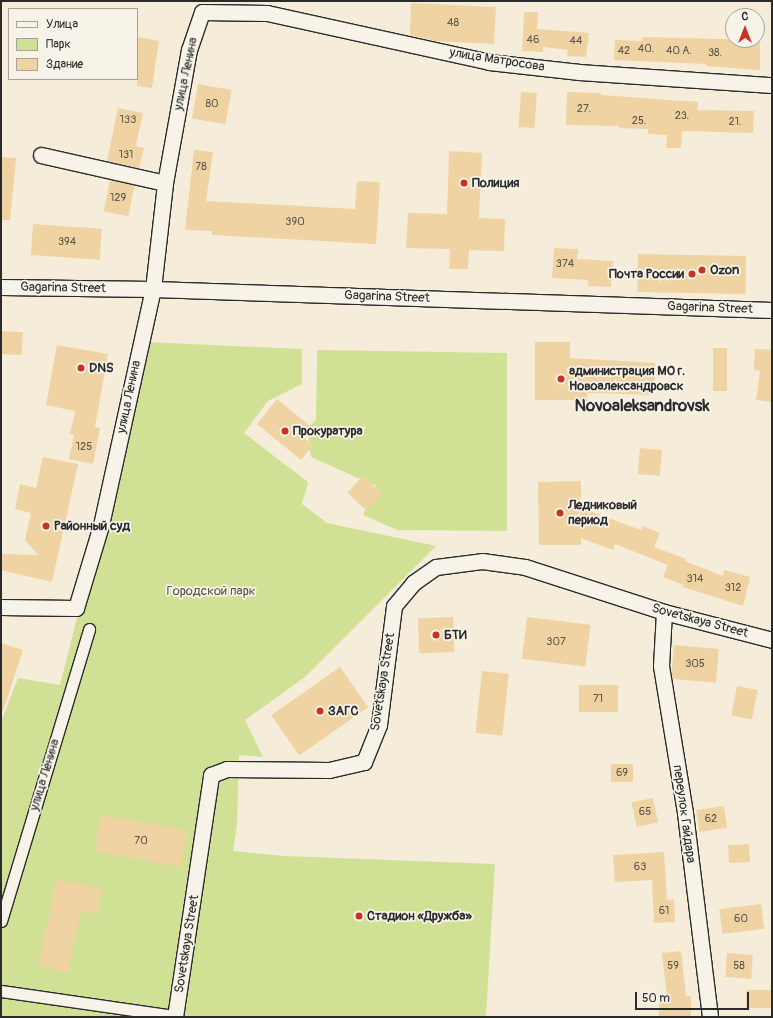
<!DOCTYPE html>
<meta charset="utf-8">
<style>
body{margin:0}
#map{position:relative;width:773px;height:1018px;overflow:hidden;background:#f5edda;font-family:Pangolin,sans-serif}
div>[style]{position:absolute}
.green>*{inset:0;background:#d0e195}
.building>*{inset:0;background:#efd3a3;transform-origin:0 0}
.roads{filter:drop-shadow(1px 0 #2b2b2b) drop-shadow(-1px 0 #2b2b2b) drop-shadow(0 1px #2b2b2b) drop-shadow(0 -1px #2b2b2b)}
.pedestrian>*{height:11px;margin:-5.5px;padding:0 5.5px;transform-origin:5.5px;border-radius:5.5px;background:#f7f3e8}
.minor>*{height:15px;margin:-7.5px;padding:0 7.5px;transform-origin:7.5px;border-radius:7.5px;background:#f7f3e8}
.dots>*{width:11px;height:11px;translate:-50% -50%;box-sizing:border-box;border:2px solid #f7f3e8;border-radius:50%}
span{translate:-50% -50%;white-space:nowrap;text-align:center;line-height:1.15;-webkit-text-stroke:3.5px #f7f3e8;paint-order:stroke}
.number-label{font-size:11px;color:#5c5549}
.number-label span{-webkit-text-stroke-width:0}
.street-label{font-size:13px;color:#2b2b2b}
.poi-label{font-size:13px;color:#2b2b2b;font-weight:700}
.left{translate:0 -50%;text-align:left}
.right{translate:-100% -50%;text-align:right}
.park-label{font-size:13px;color:#545846}
.district-label{font-size:17px;color:#2b2b2b;font-weight:700}
.frame{position:absolute;inset:0;border:2px solid #2b2b2b;pointer-events:none}
.legend{position:absolute;left:8px;top:8px;width:130px;height:72px;box-sizing:border-box;background:#f7f3e8;border:1px solid #a5a39c;margin:0;padding:5px 7px;list-style:none;font-size:12px;color:#2b2b2b}
.legend li{display:flex;align-items:center;gap:8px;height:20px}
.legend b{width:20px;border:1px solid #a5a39c}
.north{position:absolute;left:725px;top:8px;width:40px;height:40px;box-sizing:border-box;background:#f7f3e8;border:1px solid #a5a39c;border-radius:50%;rotate:0deg;font-size:11px;font-weight:700;line-height:16px;text-align:center;color:#2b2b2b}
.north::after{content:'';display:block;margin:auto;width:14px;height:18px;background:#c8321e;clip-path:polygon(50% 0,100% 100%,50% 72%,0 100%)}
.scale{position:absolute;left:635px;top:992px;width:114px;height:18px;box-sizing:border-box;border:2px solid #2b2b2b;border-top:0;padding-left:5px;font-size:12px;line-height:14px;white-space:nowrap;color:#2b2b2b;-webkit-text-stroke:3px #f7f3e8;paint-order:stroke}
</style>
<div id="map">
<div class="green">
<i style="clip-path:polygon(147px 342px,302px 349px,302px 384px,268px 401px,244px 433px,308px 482px,302px 504px,327px 523px,436px 546px,305px 677px,245px 720px,263px 757px,239px 755px,237px 825px,233px 851px,285px 856px,495px 864px,486px 1017px,1px 1017px,1px 722px,18px 678px,60px 685px)"></i>
<i style="clip-path:polygon(317px 350px,507px 353px,507px 531px,397px 530px,363px 515px,376px 486px,311px 457px,307px 428px,316px 420px)"></i>
</div>
<div class="building">
<i style="clip-path:polygon(411px 3px,496px 7px,494px 44px,436px 41px,410px 35px)"></i>
<i style="clip-path:polygon(524px 12px,538px 12px,537px 29px,589px 33px,586px 57px,567px 56px,568px 50px,543px 47px,543px 52px,522px 51px)"></i>
<i style="clip-path:polygon(137px 37px,159px 41px,152px 88px,137px 86px)"></i>
<i style="clip-path:polygon(642px 37px,760px 40px,760px 70px,706px 66px,706px 64px,614px 60px,615px 40px,642px 41px)"></i>
<i style="left:198px;top:84px;width:34px;height:35px;rotate:10deg"></i>
<i style="left:521px;top:92px;width:16px;height:35px;rotate:4deg"></i>
<i style="clip-path:polygon(567px 92px,601px 93px,601px 95px,698px 102px,697px 110px,754px 111px,753px 133px,682px 131px,681px 148px,666px 148px,667px 135px,648px 134px,648px 129px,619px 128px,619px 126px,566px 125px)"></i>
<i style="clip-path:polygon(118px 108px,143px 113px,136px 146px,144px 148px,139px 168px,107px 161px)"></i>
<i style="clip-path:polygon(194px 150px,213px 152px,206px 201px,355px 209px,357px 181px,380px 182px,376px 244px,212px 235px,212px 231px,185px 230px)"></i>
<i style="clip-path:polygon(449px 151px,482px 153px,479px 218px,505px 219px,504px 251px,469px 250px,468px 269px,449px 269px,450px 249px,406px 248px,408px 213px,447px 214px)"></i>
<i style="clip-path:polygon(1px 157px,16px 158px,10px 220px,1px 220px)"></i>
<i style="left:110px;top:180px;width:25px;height:32px;rotate:11deg"></i>
<i style="left:33px;top:224px;width:69px;height:31px;rotate:4deg"></i>
<i style="clip-path:polygon(554px 248px,578px 249px,577px 259px,613px 261px,611px 287px,588px 286px,588px 280px,552px 278px)"></i>
<i style="left:638px;top:254px;width:108px;height:38px;rotate:1deg"></i>
<i style="left:1px;top:331px;width:22px;height:23px;rotate:3deg"></i>
<i style="clip-path:polygon(535px 342px,570px 342px,570px 358px,655px 363px,654px 395px,587px 393px,587px 400px,535px 400px)"></i>
<i style="clip-path:polygon(57px 345px,108px 354px,95px 427px,100px 428px,93px 464px,69px 459px,74px 435px,70px 434px,75px 411px,46px 405px)"></i>
<i style="left:713px;top:348px;width:14px;height:43px"></i>
<i style="clip-path:polygon(755px 349px,772px 350px,772px 402px,756px 400px,760px 371px,754px 370px)"></i>
<i style="clip-path:polygon(277px 399px,310px 426px,302px 436px,313px 445px,301px 460px,257px 424px)"></i>
<i style="left:640px;top:448px;width:22px;height:26px;rotate:5deg"></i>
<i style="clip-path:polygon(43px 457px,78px 464px,52px 582px,1px 570px,1px 554px,38px 555px,25px 540px,31px 513px,15px 509px,20px 484px,36px 488px)"></i>
<i style="left:363px;top:476px;width:26px;height:23px;rotate:43deg"></i>
<i style="clip-path:polygon(581px 481px,581px 508px,641px 530px,643px 526px,660px 533px,654px 547px,686px 559px,685px 561px,723px 576px,724px 570px,750px 577px,743px 606px,683px 587px,684px 585px,663px 577px,668px 565px,615px 544px,613px 550px,581px 538px,581px 545px,539px 545px,538px 482px)"></i>
<i style="left:453px;top:617px;width:35px;height:35px;rotate:88deg"></i>
<i style="left:527px;top:617px;width:64px;height:42px;rotate:7deg"></i>
<i style="clip-path:polygon(1px 643px,23px 650px,3px 711px,1px 710px)"></i>
<i style="left:674px;top:645px;width:45px;height:34px;rotate:5deg"></i>
<i style="left:340px;top:667px;width:49px;height:84px;rotate:55deg"></i>
<i style="left:482px;top:671px;width:27px;height:62px;rotate:6deg"></i>
<i style="left:579px;top:685px;width:39px;height:27px"></i>
<i style="left:737px;top:686px;width:21px;height:30px;rotate:11deg"></i>
<i style="left:611px;top:764px;width:22px;height:18px"></i>
<i style="left:653px;top:798px;width:25px;height:22px;rotate:78deg"></i>
<i style="left:724px;top:806px;width:22px;height:28px;rotate:82deg"></i>
<i style="left:101px;top:815px;width:88px;height:37px;rotate:10deg"></i>
<i style="left:749px;top:844px;width:18px;height:21px;rotate:87deg"></i>
<i style="clip-path:polygon(664px 852px,667px 900px,674px 899px,675px 922px,654px 923px,652px 880px,615px 882px,613px 855px)"></i>
<i style="clip-path:polygon(57px 879px,102px 889px,97px 914px,81px 911px,68px 972px,38px 966px)"></i>
<i style="left:761px;top:904px;width:25px;height:42px;rotate:83deg"></i>
<i style="clip-path:polygon(681px 951px,686px 996px,691px 996px,691px 1017px,659px 1017px,659px 996px,667px 996px,662px 953px)"></i>
<i style="left:727px;top:953px;width:26px;height:24px;rotate:4deg"></i>
<i style="left:772px;top:990px;width:18px;height:26px;rotate:90deg"></i>
</div>
<div class="roads">
<div class="pedestrian">
<i style="left:1px;top:921px;width:305px;rotate:-73.2deg"></i>
<i style="left:1px;top:991px;width:176px;rotate:8.2deg"></i>
</div>
<div class="minor">
<i style="left:41px;top:155px;width:127px;rotate:12.7deg"></i>
<i style="left:1px;top:287px;width:152px;rotate:0.8deg"></i>
<i style="left:153px;top:289px;width:619px;rotate:1.94deg"></i>
<i style="left:1px;top:607px;width:75px;rotate:0.8deg"></i>
<i style="left:76px;top:608px;width:87px;rotate:-73.2deg"></i>
<i style="left:101px;top:525px;width:242px;rotate:-77.6deg"></i>
<i style="left:153px;top:289px;width:107px;rotate:-83.5deg"></i>
<i style="left:165px;top:183px;width:135px;rotate:-79.8deg"></i>
<i style="left:189px;top:50px;width:40px;rotate:-71.1deg"></i>
<i style="left:202px;top:12px;width:65px;rotate:0.9deg"></i>
<i style="left:267px;top:13px;width:227px;rotate:12.4deg"></i>
<i style="left:489px;top:62px;width:91px;rotate:6.3deg"></i>
<i style="left:579px;top:72px;width:193px;rotate:3.9deg"></i>
<i style="left:664px;top:612px;width:54px;rotate:93.2deg"></i>
<i style="left:661px;top:666px;width:149px;rotate:80.7deg"></i>
<i style="left:685px;top:813px;width:206px;rotate:83deg"></i>
<i style="left:175px;top:1017px;width:245px;rotate:-81.5deg"></i>
<i style="left:211px;top:775px;width:17px;rotate:-21deg"></i>
<i style="left:227px;top:769px;width:102px;rotate:0.6deg"></i>
<i style="left:329px;top:770px;width:36px;rotate:-13deg"></i>
<i style="left:364px;top:762px;width:40px;rotate:-68deg"></i>
<i style="left:379px;top:725px;width:120px;rotate:-82.8deg"></i>
<i style="left:394px;top:606px;width:30px;rotate:-50deg"></i>
<i style="left:413px;top:583px;width:28px;rotate:-35deg"></i>
<i style="left:436px;top:567px;width:46px;rotate:-7.4deg"></i>
<i style="left:482px;top:561px;width:43px;rotate:7.9deg"></i>
<i style="left:525px;top:567px;width:146px;rotate:17.9deg"></i>
<i style="left:664px;top:612px;width:112px;rotate:14.5deg"></i>
</div>
</div>
<div class="dots">
<i style="left:464px;top:183px;background:#c8321e"></i>
<i style="left:702px;top:270px;background:#c8321e"></i>
<i style="left:692px;top:274px;background:#c8321e"></i>
<i style="left:81px;top:368px;background:#c8321e"></i>
<i style="left:561px;top:379px;background:#c8321e"></i>
<i style="left:285px;top:431px;background:#c8321e"></i>
<i style="left:560px;top:513px;background:#c8321e"></i>
<i style="left:46px;top:526px;background:#c8321e"></i>
<i style="left:436px;top:635px;background:#c8321e"></i>
<i style="left:320px;top:711px;background:#c8321e"></i>
<i style="left:359px;top:916px;background:#c8321e"></i>
</div>
<div class="number-label">
<span style="left:453px;top:23px">48</span>
<span style="left:533px;top:40px">46</span>
<span style="left:576px;top:41px">44</span>
<span style="left:646px;top:49px">40.</span>
<span style="left:624px;top:51px">42</span>
<span style="left:679px;top:51px">40 А.</span>
<span style="left:715px;top:53px">38.</span>
<span style="left:212px;top:104px">80</span>
<span style="left:584px;top:109px">27.</span>
<span style="left:682px;top:116px">23.</span>
<span style="left:128px;top:120px">133</span>
<span style="left:639px;top:121px">25.</span>
<span style="left:735px;top:122px">21.</span>
<span style="left:126px;top:155px">131</span>
<span style="left:201px;top:167px">78</span>
<span style="left:118px;top:198px">129</span>
<span style="left:295px;top:222px">390</span>
<span style="left:67px;top:242px">394</span>
<span style="left:565px;top:264px">374</span>
<span style="left:84px;top:447px">125</span>
<span style="left:695px;top:579px">314</span>
<span style="left:733px;top:588px">312</span>
<span style="left:556px;top:642px">307</span>
<span style="left:695px;top:664px">305</span>
<span style="left:598px;top:699px">71</span>
<span style="left:622px;top:773px">69</span>
<span style="left:645px;top:812px">65</span>
<span style="left:711px;top:819px">62</span>
<span style="left:141px;top:841px">70</span>
<span style="left:640px;top:867px">63</span>
<span style="left:664px;top:911px">61</span>
<span style="left:741px;top:919px">60</span>
<span style="left:673px;top:966px">59</span>
<span style="left:739px;top:966px">58</span>
</div>
<div class="street-label">
<span style="left:497px;top:60px;rotate:9deg">улица Матросова</span>
<span style="left:186px;top:74px;rotate:-78deg">улица Ленина</span>
<span style="left:63px;top:288px;rotate:1deg">Gagarina Street</span>
<span style="left:387px;top:297px;rotate:2deg">Gagarina Street</span>
<span style="left:710px;top:308px;rotate:2deg">Gagarina Street</span>
<span style="left:129px;top:397px;rotate:-78deg">улица Ленина</span>
<span style="left:700px;top:621px;rotate:15deg">Sovetskaya Street</span>
<span style="left:383px;top:682px;rotate:-81deg">Sovetskaya Street</span>
<span style="left:45px;top:775px;rotate:-73deg">улица Ленина</span>
<span style="left:684px;top:814px;rotate:82deg">переулок Гайдара</span>
<span style="left:187px;top:944px;rotate:-81deg">Sovetskaya Street</span>
</div>
<div class="poi-label">
<span class="left" style="left:472px;top:183px">Полиция</span>
<span class="left" style="left:710px;top:270px">Ozon</span>
<span class="right" style="left:684px;top:274px">Почта России</span>
<span class="left" style="left:89px;top:368px">DNS</span>
<span class="left" style="left:569px;top:379px">администрация МО г.<br>Новоалександровск</span>
<span class="left" style="left:293px;top:431px">Прокуратура</span>
<span class="left" style="left:568px;top:513px">Ледниковый<br>период</span>
<span class="left" style="left:54px;top:526px">Районный суд</span>
<span class="left" style="left:444px;top:635px">БТИ</span>
<span class="left" style="left:328px;top:711px">ЗАГС</span>
<span class="left" style="left:367px;top:916px">Стадион «Дружба»</span>
</div>
<div class="park-label">
<span style="left:211px;top:591px">Городской парк</span>
</div>
<div class="district-label">
<span style="left:642px;top:406px">Novoaleksandrovsk</span>
</div>
<div class="frame"></div>
<ul class="legend">
<li><b style="height:5px;background:#f7f3e8"></b>Улица</li>
<li><b style="height:11px;background:#d0e195"></b>Парк</li>
<li><b style="height:11px;background:#efd3a3"></b>Здание</li>
</ul>
<div class="north">С</div>
<div class="scale">50 m</div>
</div>
